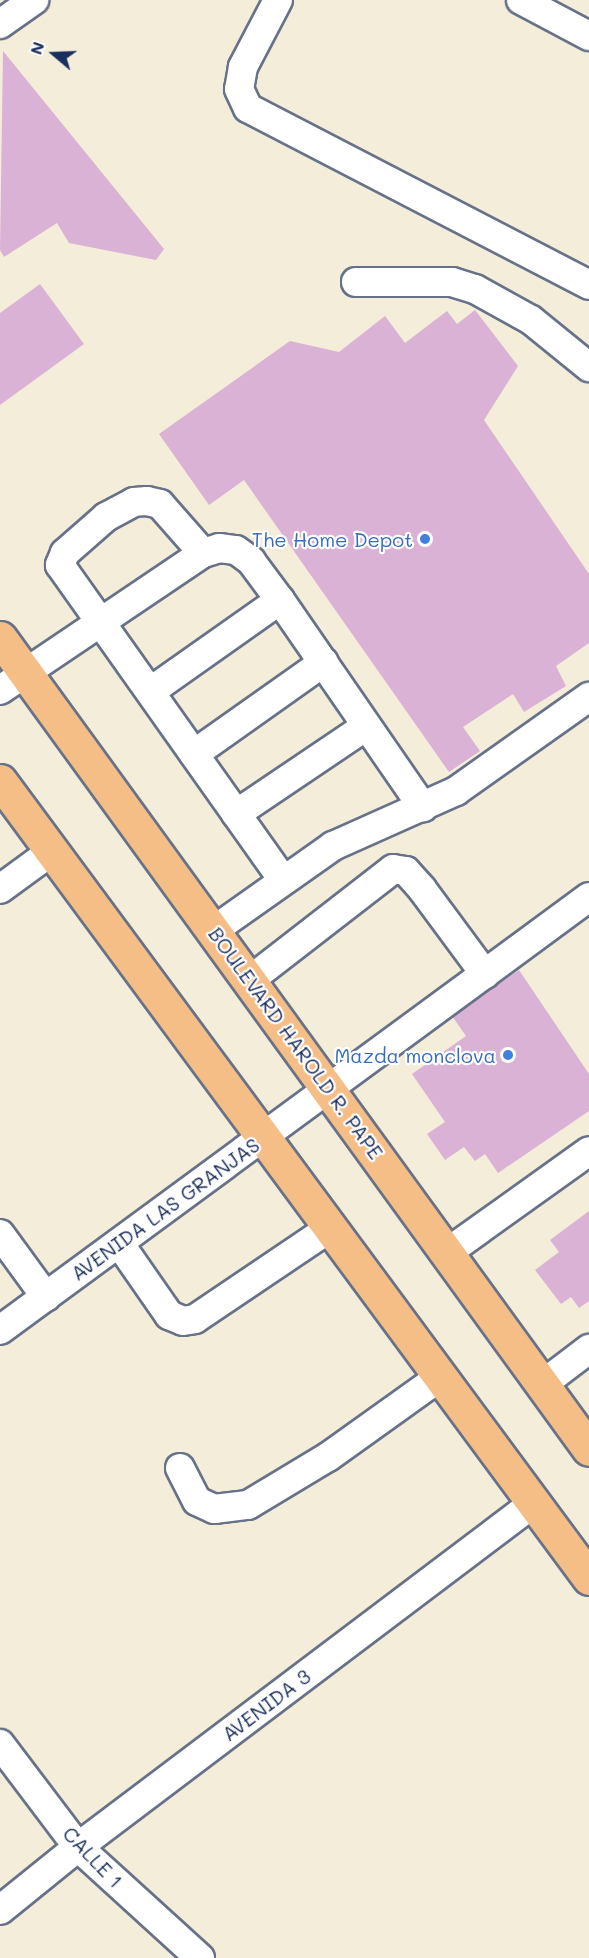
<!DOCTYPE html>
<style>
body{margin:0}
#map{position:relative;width:589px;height:1958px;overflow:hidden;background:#f3edd9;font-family:Mali,sans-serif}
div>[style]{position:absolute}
.building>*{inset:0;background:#dab2d5}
.roads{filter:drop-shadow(2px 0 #677289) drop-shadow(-2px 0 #677289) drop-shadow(0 2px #677289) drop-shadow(0 -2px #677289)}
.minor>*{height:28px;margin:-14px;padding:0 14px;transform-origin:14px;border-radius:14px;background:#fff}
.highway>*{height:33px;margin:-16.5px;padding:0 16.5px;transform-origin:16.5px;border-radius:16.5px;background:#f6be87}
.dots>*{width:16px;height:16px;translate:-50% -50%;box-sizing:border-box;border:3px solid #fff;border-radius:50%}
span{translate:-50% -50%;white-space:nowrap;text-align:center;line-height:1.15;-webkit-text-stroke:4.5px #fff;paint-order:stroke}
.shop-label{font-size:20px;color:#366cbe}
.right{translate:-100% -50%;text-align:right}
.street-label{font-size:20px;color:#1b2f5e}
.north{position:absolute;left:24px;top:24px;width:60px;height:60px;-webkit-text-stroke:4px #fff;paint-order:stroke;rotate:289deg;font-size:16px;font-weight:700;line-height:24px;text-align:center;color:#1b2f5e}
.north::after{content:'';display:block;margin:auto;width:21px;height:27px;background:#1b2f5e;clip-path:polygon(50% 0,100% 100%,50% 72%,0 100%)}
</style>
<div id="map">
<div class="building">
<i style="clip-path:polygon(3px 51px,164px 249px,156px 260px,69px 243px,57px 223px,4px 257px,0 250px)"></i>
<i style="clip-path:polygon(40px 284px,84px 344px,0 405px,0 313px)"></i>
<i style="clip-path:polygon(475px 310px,518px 366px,484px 420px,589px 574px,589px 643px,556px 666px,566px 686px,524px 712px,513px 694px,463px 727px,480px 751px,449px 772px,244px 480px,209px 505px,159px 434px,290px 341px,339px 352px,385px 316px,405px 343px,447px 311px,457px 324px)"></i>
<i style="clip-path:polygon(519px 970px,589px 1074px,589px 1111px,498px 1173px,485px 1154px,475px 1161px,464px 1147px,445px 1160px,427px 1134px,445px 1122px,412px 1074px,466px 1036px,452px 1016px)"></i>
<i style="clip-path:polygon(589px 1211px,589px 1301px,579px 1308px,571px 1297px,561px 1304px,535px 1270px,559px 1252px,550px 1240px)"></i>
</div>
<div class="roads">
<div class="minor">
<i style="left:278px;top:0;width:76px;rotate:117.6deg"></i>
<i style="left:243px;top:67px;width:22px;rotate:100deg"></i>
<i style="left:239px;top:89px;width:21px;rotate:65deg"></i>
<i style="left:248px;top:108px;width:384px;rotate:27.4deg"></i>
<i style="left:521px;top:0;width:77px;rotate:27.9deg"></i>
<i style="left:0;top:24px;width:42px;rotate:-35.2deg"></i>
<i style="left:356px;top:282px;width:96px"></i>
<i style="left:452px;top:282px;width:24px;rotate:17deg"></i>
<i style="left:475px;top:289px;width:64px;rotate:29deg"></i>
<i style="left:531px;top:320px;width:75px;rotate:39deg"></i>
<i style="left:203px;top:553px;width:65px;rotate:-131.3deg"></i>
<i style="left:160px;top:504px;width:13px;rotate:-167deg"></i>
<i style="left:147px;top:501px;width:13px;rotate:176deg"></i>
<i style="left:134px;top:502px;width:32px;rotate:152deg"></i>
<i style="left:106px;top:517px;width:55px;rotate:138.7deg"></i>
<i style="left:65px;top:553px;width:13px;rotate:113deg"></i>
<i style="left:60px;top:565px;width:385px;rotate:54.7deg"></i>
<i style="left:0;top:690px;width:245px;rotate:-34deg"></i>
<i style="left:203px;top:553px;width:17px;rotate:-17deg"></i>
<i style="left:219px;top:548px;width:17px;rotate:7deg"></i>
<i style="left:236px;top:550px;width:19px;rotate:36deg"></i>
<i style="left:251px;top:561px;width:49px;rotate:53.4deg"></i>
<i style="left:280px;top:600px;width:252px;rotate:55.4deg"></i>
<i style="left:151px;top:691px;width:158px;rotate:-35.2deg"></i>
<i style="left:194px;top:754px;width:159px;rotate:-35.3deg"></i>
<i style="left:236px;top:814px;width:156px;rotate:-34deg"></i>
<i style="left:0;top:889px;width:64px;rotate:-36.2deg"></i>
<i style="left:214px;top:930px;width:146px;rotate:-35.2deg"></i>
<i style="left:333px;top:846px;width:135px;rotate:-24.1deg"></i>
<i style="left:456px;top:791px;width:163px;rotate:-35.3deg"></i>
<i style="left:250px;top:980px;width:181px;rotate:-37.8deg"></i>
<i style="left:393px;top:869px;width:13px;rotate:9deg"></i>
<i style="left:406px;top:871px;width:24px;rotate:48deg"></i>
<i style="left:422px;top:889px;width:106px;rotate:53.5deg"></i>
<i style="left:0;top:1234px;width:78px;rotate:53.9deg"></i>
<i style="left:119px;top:1243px;width:88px;rotate:55.2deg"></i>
<i style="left:169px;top:1315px;width:15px;rotate:23deg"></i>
<i style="left:183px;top:1321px;width:12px;rotate:-9deg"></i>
<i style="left:195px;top:1319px;width:163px;rotate:-34deg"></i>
<i style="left:448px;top:1252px;width:173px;rotate:-35.6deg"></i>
<i style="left:0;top:1330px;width:731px;rotate:-36.32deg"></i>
<i style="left:543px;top:1384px;width:58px;rotate:-37.3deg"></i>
<i style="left:180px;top:1468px;width:37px;rotate:63deg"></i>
<i style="left:197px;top:1501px;width:19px;rotate:25deg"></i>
<i style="left:214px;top:1509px;width:34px;rotate:-7deg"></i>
<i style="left:248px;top:1505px;width:93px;rotate:-31deg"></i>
<i style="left:328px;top:1457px;width:139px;rotate:-35.6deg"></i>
<i style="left:0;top:1744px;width:129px;rotate:52.9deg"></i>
<i style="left:78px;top:1847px;width:165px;rotate:42.3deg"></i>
<i style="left:0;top:1910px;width:100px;rotate:-38.9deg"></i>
<i style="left:78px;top:1847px;width:573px;rotate:-37.05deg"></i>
</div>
<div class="highway">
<i style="left:0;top:638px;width:1002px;rotate:54.01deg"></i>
<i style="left:0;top:781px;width:991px;rotate:53.53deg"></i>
</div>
</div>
<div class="dots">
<i style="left:425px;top:539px;background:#3f7fe0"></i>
<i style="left:508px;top:1055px;background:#3f7fe0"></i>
</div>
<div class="shop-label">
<span class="right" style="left:413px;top:539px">The Home Depot</span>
<span class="right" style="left:496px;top:1055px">Mazda monclova</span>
</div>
<div class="street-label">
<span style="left:296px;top:1043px;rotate:54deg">BOULEVARD HAROLD R. PAPE</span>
<span style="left:165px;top:1209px;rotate:-36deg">AVENIDA LAS GRANJAS</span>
<span style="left:266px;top:1705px;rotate:-37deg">AVENIDA 3</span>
<span style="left:93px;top:1857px;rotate:46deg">CALLE 1</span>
</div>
<div class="north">N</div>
</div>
